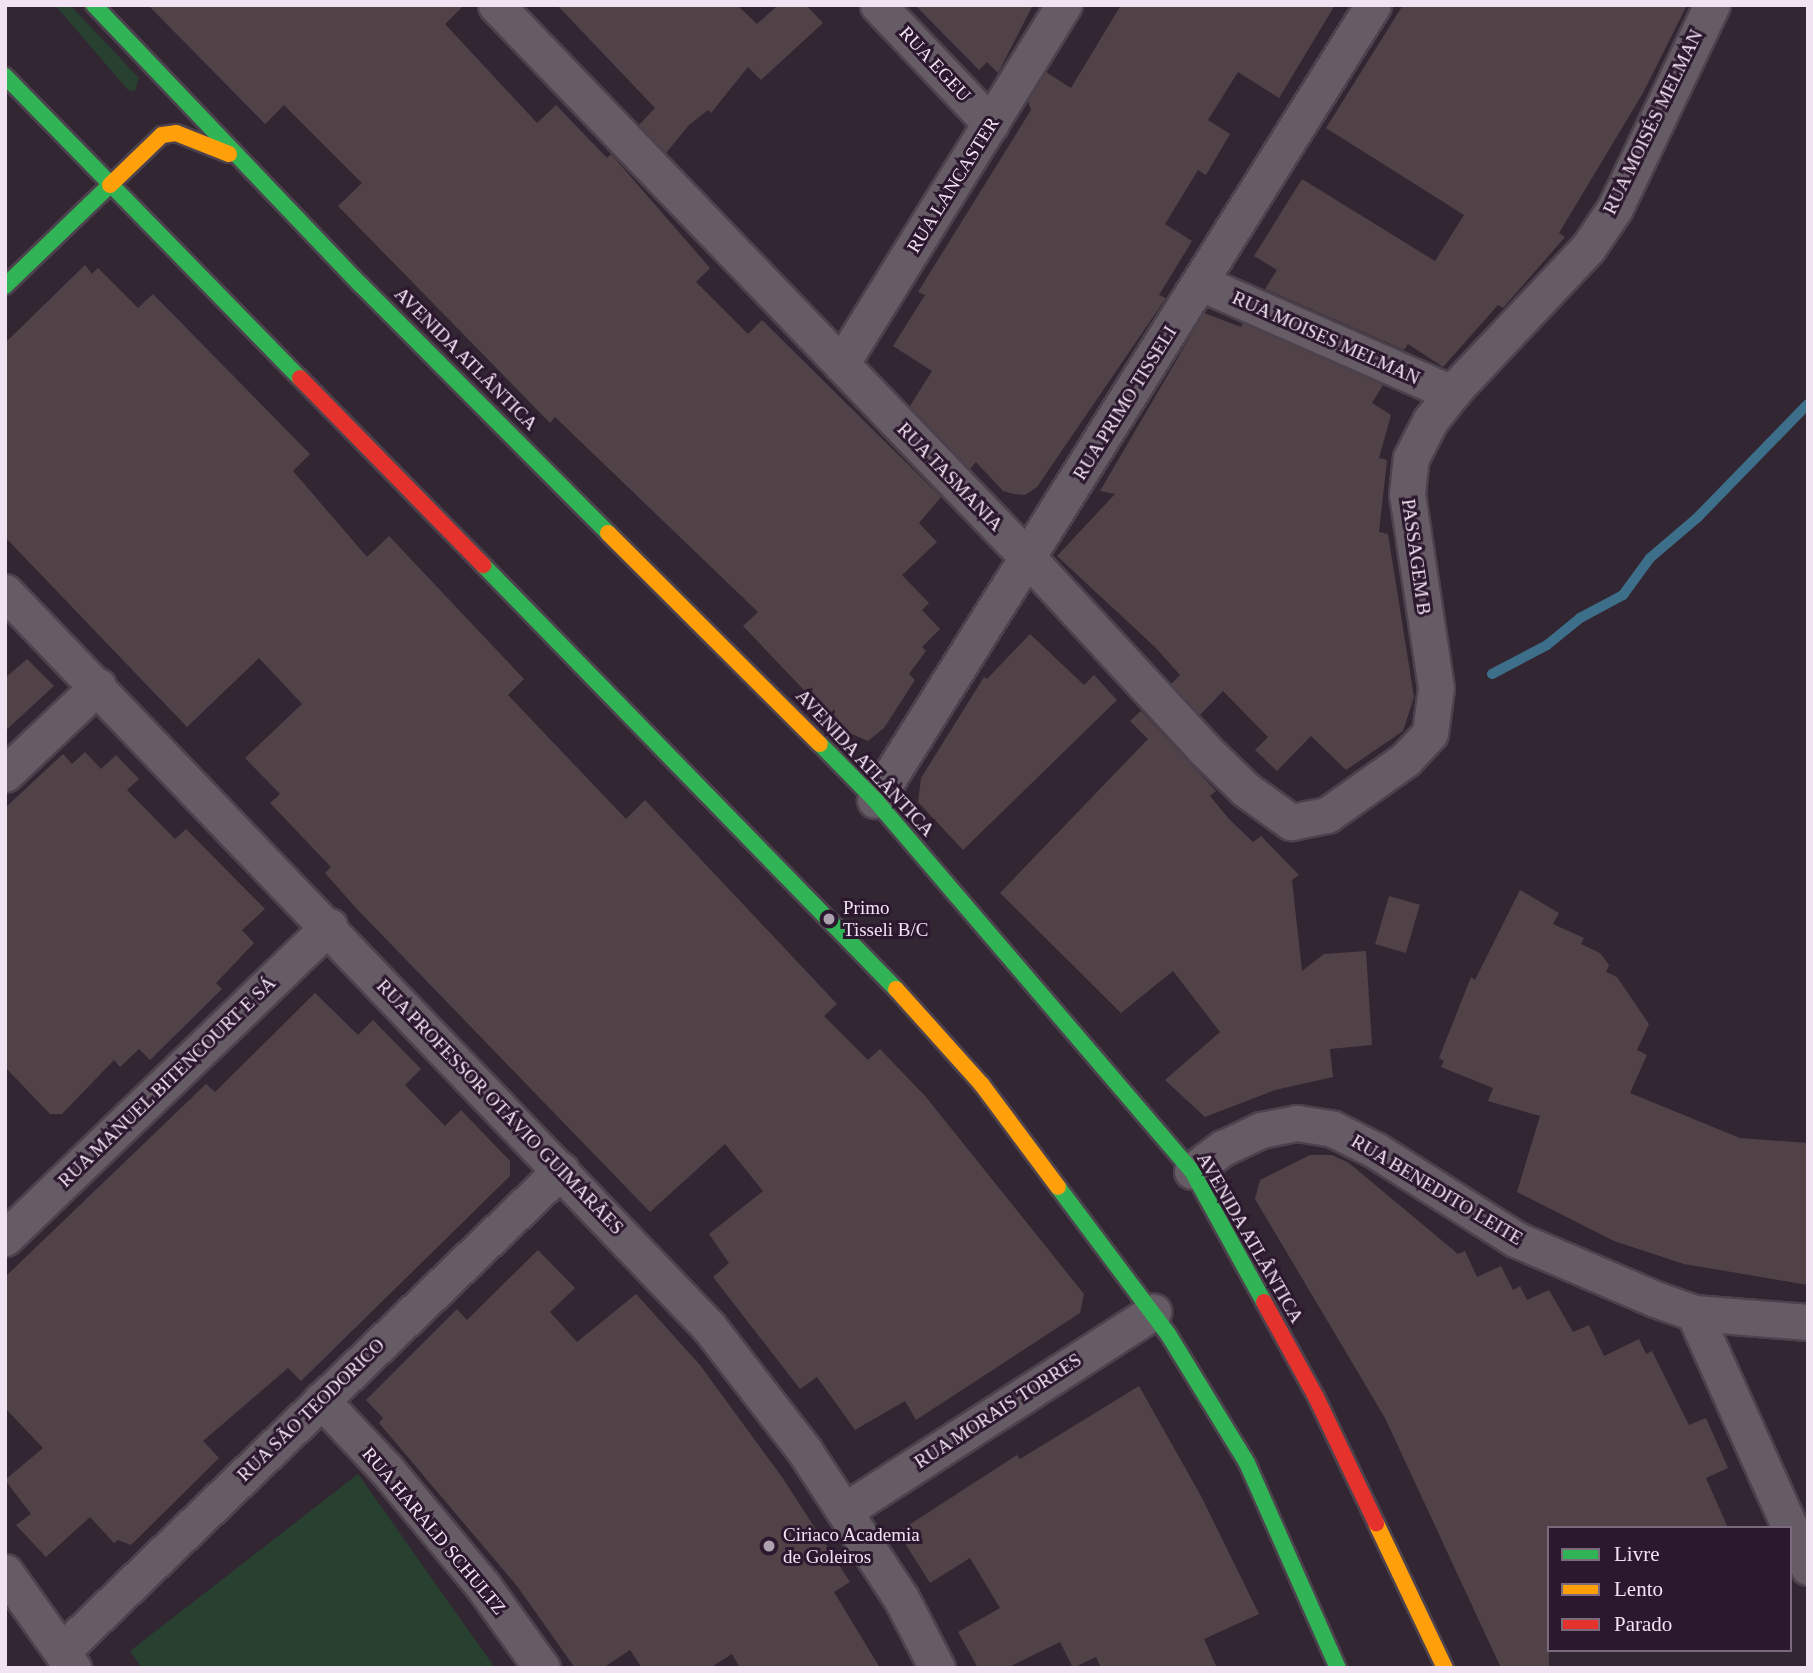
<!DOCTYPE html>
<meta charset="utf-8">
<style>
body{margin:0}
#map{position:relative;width:1813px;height:1673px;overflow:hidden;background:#322633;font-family:Georgia,serif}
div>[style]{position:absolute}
.green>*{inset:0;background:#284030}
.stream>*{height:10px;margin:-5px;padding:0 5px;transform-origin:5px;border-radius:5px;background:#3e6f8a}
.building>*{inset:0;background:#514248;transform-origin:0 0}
.roads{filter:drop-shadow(2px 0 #4c424d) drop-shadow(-2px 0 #4c424d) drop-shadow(0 2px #4c424d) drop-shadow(0 -2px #4c424d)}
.street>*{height:35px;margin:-17.5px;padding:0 17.5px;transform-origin:17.5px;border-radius:17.5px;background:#655c65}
.fast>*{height:16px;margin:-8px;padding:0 8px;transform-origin:8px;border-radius:8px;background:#30b455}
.slow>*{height:16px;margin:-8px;padding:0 8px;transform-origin:8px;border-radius:8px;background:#ff9f0a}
.jam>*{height:16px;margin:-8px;padding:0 8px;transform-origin:8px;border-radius:8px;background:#e5322d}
.dots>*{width:19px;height:19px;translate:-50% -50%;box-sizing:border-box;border:4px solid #2c182e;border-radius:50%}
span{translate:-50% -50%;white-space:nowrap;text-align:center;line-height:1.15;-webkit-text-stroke:6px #2c182e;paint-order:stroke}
.street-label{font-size:19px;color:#f1e3f2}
.poi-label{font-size:19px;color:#f1e3f2}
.left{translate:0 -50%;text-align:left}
.frame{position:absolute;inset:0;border:7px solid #f1e3f2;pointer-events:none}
.legend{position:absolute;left:1547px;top:1526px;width:245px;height:126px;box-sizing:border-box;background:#2c182e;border:2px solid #7b697c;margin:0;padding:9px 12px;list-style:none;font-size:21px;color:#f1e3f2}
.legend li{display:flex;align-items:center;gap:14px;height:35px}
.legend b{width:35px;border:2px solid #7b697c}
</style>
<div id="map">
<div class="green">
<i style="clip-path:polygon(55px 5px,70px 5px,139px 78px,135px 91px,128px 90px)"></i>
<i style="clip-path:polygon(358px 1474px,495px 1668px,142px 1668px,130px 1651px)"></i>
</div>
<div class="stream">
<i style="left:1492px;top:674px;width:62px;rotate:-27.8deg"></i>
<i style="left:1547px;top:645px;width:43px;rotate:-39.3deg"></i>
<i style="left:1580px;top:618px;width:49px;rotate:-28.1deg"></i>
<i style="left:1623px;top:595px;width:46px;rotate:-53.9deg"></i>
<i style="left:1650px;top:558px;width:62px;rotate:-40.4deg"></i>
<i style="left:1697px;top:518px;width:159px;rotate:-45.8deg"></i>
</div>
<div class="building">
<i style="clip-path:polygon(148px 5px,464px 5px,445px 24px,537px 123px,556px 105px,607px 158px,611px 154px,710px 268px,696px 282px,748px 334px,762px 320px,941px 497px,919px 523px,937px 542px,902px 575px,929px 603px,922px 610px,940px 629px,922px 647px,926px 651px,909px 674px,915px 680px,884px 728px,868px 741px,845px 731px,820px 707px,743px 626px,758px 612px,555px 417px,550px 423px,338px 206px,362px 183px,284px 105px,265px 124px)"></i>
<i style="clip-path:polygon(557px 5px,737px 5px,757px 24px,778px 5px,806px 5px,823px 23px,761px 80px,748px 67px,711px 113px,708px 110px,689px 125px,666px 153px,639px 125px,655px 108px)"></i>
<i style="clip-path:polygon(915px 5px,1033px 5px,998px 73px,987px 62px,979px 70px)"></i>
<i style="clip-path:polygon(1121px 5px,1335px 5px,1279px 98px,1238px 72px,1208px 120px,1230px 134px,1206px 175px,1198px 170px,1165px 224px,1192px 241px,1159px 295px,1166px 298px,1037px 487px,1025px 495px,1014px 494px,1003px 491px,976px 462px,970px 469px,910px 406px,932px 371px,893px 346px,925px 295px,918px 292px,1031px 110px,1028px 101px,1046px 72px,1071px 88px)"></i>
<i style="clip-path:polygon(1403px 5px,1687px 5px,1643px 93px,1559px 233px,1565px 237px,1503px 308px,1498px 305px,1443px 367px,1408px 344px,1404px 350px,1265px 289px,1277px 270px,1254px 256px,1302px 179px,1435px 261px,1464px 215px,1326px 128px)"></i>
<i style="clip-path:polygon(85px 265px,92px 274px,98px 268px,138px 308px,153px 294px,310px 454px,293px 471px,367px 557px,389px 536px,524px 679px,508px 695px,626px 819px,645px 800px,837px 1004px,824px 1016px,868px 1060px,880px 1049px,926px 1097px,1084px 1294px,1080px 1313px,916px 1420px,905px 1401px,855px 1430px,817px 1377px,800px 1389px,713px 1277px,729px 1263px,709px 1234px,763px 1191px,725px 1144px,650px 1212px,356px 908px,325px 873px,331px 867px,270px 803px,280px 794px,245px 758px,302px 704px,259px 658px,187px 727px,5px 537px,5px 343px)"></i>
<i style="clip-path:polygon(1204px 313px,1241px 327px,1243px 323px,1383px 385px,1372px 403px,1391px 415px,1379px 458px,1387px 460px,1379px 532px,1388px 534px,1414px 697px,1403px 731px,1346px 770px,1311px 736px,1277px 771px,1255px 750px,1268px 737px,1223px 691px,1200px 715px,1171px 684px,1180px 675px,1156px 648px,1057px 556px,1115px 494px,1100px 491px)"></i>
<i style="clip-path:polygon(1030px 634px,1084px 685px,1094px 675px,1117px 700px,963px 850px,918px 802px,921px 778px,984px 677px,987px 679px)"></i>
<i style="clip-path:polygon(27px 659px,54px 686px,5px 731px,5px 678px)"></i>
<i style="clip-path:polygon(1141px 711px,1216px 791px,1210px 796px,1229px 819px,1253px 842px,1261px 836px,1299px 875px,1292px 880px,1302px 971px,1324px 954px,1366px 951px,1372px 1045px,1330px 1049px,1333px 1077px,1275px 1090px,1205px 1117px,1165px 1080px,1220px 1032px,1173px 971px,1121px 1013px,1000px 893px,1148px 739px,1130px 721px)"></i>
<i style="clip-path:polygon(85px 752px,101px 769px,116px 755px,139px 779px,127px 790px,175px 839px,186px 829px,265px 909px,242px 930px,254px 943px,216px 983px,222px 989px,150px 1060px,139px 1049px,120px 1067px,114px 1060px,62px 1114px,50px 1114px,5px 1067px,5px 808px,63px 754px,72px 764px)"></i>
<i style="clip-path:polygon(1520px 890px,1559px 913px,1553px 924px,1584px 938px,1581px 944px,1600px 953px,1609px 965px,1606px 972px,1617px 977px,1649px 1024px,1637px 1050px,1647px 1055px,1630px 1093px,1740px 1138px,1808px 1143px,1808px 1285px,1684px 1264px,1614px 1241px,1517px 1192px,1540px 1116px,1488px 1101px,1493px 1088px,1441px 1067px,1444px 1061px,1439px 1058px,1471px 977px,1475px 980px)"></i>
<i style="left:1389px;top:896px;width:32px;height:50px;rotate:16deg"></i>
<i style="clip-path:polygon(315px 993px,358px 1035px,373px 1020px,421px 1069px,405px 1085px,445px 1126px,461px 1110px,510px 1161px,510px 1176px,301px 1381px,288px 1368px,203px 1441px,219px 1458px,131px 1545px,118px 1540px,114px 1543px,90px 1517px,46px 1557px,16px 1525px,31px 1514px,5px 1480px,43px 1448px,5px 1408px,5px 1277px,206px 1084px,215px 1092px)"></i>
<i style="clip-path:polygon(1310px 1155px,1332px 1155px,1349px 1163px,1458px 1254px,1465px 1251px,1477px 1277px,1501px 1266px,1513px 1290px,1520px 1286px,1527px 1300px,1549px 1290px,1573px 1332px,1589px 1325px,1604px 1356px,1639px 1339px,1646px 1354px,1652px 1351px,1689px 1425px,1706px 1418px,1728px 1468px,1706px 1478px,1728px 1528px,1549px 1528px,1549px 1668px,1501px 1668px,1385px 1418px,1255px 1199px,1260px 1180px)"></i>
<i style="clip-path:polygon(538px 1250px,575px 1288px,550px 1312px,577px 1342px,636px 1294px,700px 1365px,782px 1477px,850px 1582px,834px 1592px,880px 1668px,740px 1668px,732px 1654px,710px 1668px,642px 1668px,630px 1650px,603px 1668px,575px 1668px,517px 1586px,379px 1423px,383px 1418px,366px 1400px,457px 1309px,467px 1320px)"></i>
<i style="clip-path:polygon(1139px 1386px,1201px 1496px,1259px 1614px,1204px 1639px,1217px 1668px,1101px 1668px,1096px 1657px,1073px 1668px,1060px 1642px,1007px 1668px,978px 1668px,958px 1632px,1000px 1608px,970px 1558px,930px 1583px,898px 1532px,1017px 1455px,1020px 1459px)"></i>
</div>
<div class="roads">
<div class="street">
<i style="left:496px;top:5px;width:766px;rotate:46.11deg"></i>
<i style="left:1027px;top:557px;width:261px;rotate:47.3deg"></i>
<i style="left:1204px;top:749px;width:57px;rotate:44.3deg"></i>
<i style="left:1245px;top:789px;width:57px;rotate:35.7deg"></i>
<i style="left:1291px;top:822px;width:37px;rotate:-11deg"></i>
<i style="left:1327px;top:815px;width:97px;rotate:-35.3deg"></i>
<i style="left:1406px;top:759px;width:35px;rotate:-47deg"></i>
<i style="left:1430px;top:733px;width:45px;rotate:-82.4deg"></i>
<i style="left:1436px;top:688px;width:196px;rotate:-98.5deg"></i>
<i style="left:1407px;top:494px;width:36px;rotate:-84deg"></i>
<i style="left:1411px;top:458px;width:42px;rotate:-62.8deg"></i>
<i style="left:1430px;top:421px;width:42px;rotate:-51.8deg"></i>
<i style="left:1456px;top:388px;width:192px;rotate:-46.7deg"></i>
<i style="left:1588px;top:248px;width:48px;rotate:-56deg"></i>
<i style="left:1615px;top:208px;width:225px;rotate:-64.5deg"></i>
<i style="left:878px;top:5px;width:164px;rotate:46.5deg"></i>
<i style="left:1201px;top:283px;width:274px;rotate:23.7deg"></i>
<i style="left:841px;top:364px;width:423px;rotate:-58.2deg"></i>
<i style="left:5px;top:592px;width:1018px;rotate:46.23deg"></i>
<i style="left:709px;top:1327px;width:155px;rotate:52.3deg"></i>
<i style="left:804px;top:1450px;width:177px;rotate:56.8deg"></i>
<i style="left:901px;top:1598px;width:79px;rotate:62.8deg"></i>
<i style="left:5px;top:774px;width:128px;rotate:-43.4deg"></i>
<i style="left:875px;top:800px;width:938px;rotate:-57.94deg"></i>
<i style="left:1192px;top:1171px;width:39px;rotate:-37deg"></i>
<i style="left:1223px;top:1148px;width:42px;rotate:-25.3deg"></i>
<i style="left:1261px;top:1130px;width:37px;rotate:-11deg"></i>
<i style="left:1297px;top:1123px;width:36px;rotate:9deg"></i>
<i style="left:1333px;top:1129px;width:47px;rotate:26.6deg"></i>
<i style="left:1375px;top:1150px;width:166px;rotate:32.4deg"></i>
<i style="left:1515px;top:1239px;width:152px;rotate:23.2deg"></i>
<i style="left:1655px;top:1299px;width:41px;rotate:19.7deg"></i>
<i style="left:1694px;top:1313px;width:114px;rotate:4.5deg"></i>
<i style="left:5px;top:1238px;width:450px;rotate:-43.9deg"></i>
<i style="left:1694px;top:1313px;width:235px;rotate:65.9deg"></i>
<i style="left:321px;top:1400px;width:95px;rotate:46.7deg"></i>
<i style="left:386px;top:1469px;width:152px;rotate:50.3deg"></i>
<i style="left:483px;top:1586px;width:101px;rotate:54.3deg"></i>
<i style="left:844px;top:1511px;width:368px;rotate:-32.8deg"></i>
<i style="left:1790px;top:1528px;width:43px;rotate:65.2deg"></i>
<i style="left:5px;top:1572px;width:118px;rotate:54.7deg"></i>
<i style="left:62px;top:1651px;width:693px;rotate:-43.95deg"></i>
</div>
<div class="fast">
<i style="left:94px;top:5px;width:387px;rotate:46.4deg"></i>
<i style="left:361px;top:285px;width:350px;rotate:45.1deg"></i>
<i style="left:5px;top:76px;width:422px;rotate:45.7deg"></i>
<i style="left:5px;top:286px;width:146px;rotate:-43.9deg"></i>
<i style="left:483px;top:565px;width:592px;rotate:45.75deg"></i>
<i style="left:820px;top:744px;width:78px;rotate:45.5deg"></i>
<i style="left:875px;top:800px;width:488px;rotate:49.5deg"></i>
<i style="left:1192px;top:1171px;width:149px;rotate:61.2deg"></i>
<i style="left:1058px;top:1187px;width:184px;rotate:53.2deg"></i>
<i style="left:1168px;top:1334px;width:151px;rotate:58.5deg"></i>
<i style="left:1247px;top:1463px;width:224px;rotate:66.1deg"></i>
</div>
<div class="slow">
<i style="left:110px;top:185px;width:72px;rotate:-43.9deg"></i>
<i style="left:162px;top:135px;width:14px;rotate:-8deg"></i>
<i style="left:176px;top:133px;width:57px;rotate:21.6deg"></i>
<i style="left:608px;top:533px;width:299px;rotate:44.9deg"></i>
<i style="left:896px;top:989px;width:129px;rotate:48.1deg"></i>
<i style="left:982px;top:1085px;width:127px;rotate:53.3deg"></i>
<i style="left:1376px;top:1523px;width:161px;rotate:64.6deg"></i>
</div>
<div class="jam">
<i style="left:300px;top:378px;width:262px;rotate:45.6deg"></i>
<i style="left:1264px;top:1302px;width:108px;rotate:61.3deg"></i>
<i style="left:1316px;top:1397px;width:140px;rotate:64.5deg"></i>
</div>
</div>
<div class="dots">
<i style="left:829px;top:919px;background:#aea1af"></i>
<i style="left:769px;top:1546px;background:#aea1af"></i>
</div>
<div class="street-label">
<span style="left:935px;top:64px;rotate:47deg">RUA EGEU</span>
<span style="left:1653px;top:122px;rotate:-64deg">RUA MOISÉS MELMAN</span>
<span style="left:953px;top:185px;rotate:-58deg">RUA LANCASTER</span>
<span style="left:1326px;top:338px;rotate:24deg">RUA MOISES MELMAN</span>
<span style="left:466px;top:359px;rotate:45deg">AVENIDA ATLÂNTICA</span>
<span style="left:1125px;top:403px;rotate:-58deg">RUA PRIMO TISSELI</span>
<span style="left:950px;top:477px;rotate:46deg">RUA TASMANIA</span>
<span style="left:1416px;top:557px;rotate:82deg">PASSAGEM B</span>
<span style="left:865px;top:763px;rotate:47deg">AVENIDA ATLÂNTICA</span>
<span style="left:167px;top:1082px;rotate:-44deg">RUA MANUEL BITENCOURT E SÁ</span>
<span style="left:500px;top:1107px;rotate:46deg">RUA PROFESSOR OTÁVIO GUIMARÃES</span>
<span style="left:1437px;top:1190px;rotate:31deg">RUA BENEDITO LEITE</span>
<span style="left:1250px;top:1238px;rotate:60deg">AVENIDA ATLÂNTICA</span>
<span style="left:311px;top:1410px;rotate:-44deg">RUA SÃO TEODORICO</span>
<span style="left:998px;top:1411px;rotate:-33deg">RUA MORAIS TORRES</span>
<span style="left:434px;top:1531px;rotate:50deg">RUA HARALD SCHULTZ</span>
</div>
<div class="poi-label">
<span class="left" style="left:843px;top:919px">Primo<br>Tisseli B/C</span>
<span class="left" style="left:783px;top:1546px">Ciriaco Academia<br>de Goleiros</span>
</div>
<div class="frame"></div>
<ul class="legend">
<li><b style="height:9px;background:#30b455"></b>Livre</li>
<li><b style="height:9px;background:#ff9f0a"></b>Lento</li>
<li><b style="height:9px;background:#e5322d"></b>Parado</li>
</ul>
</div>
